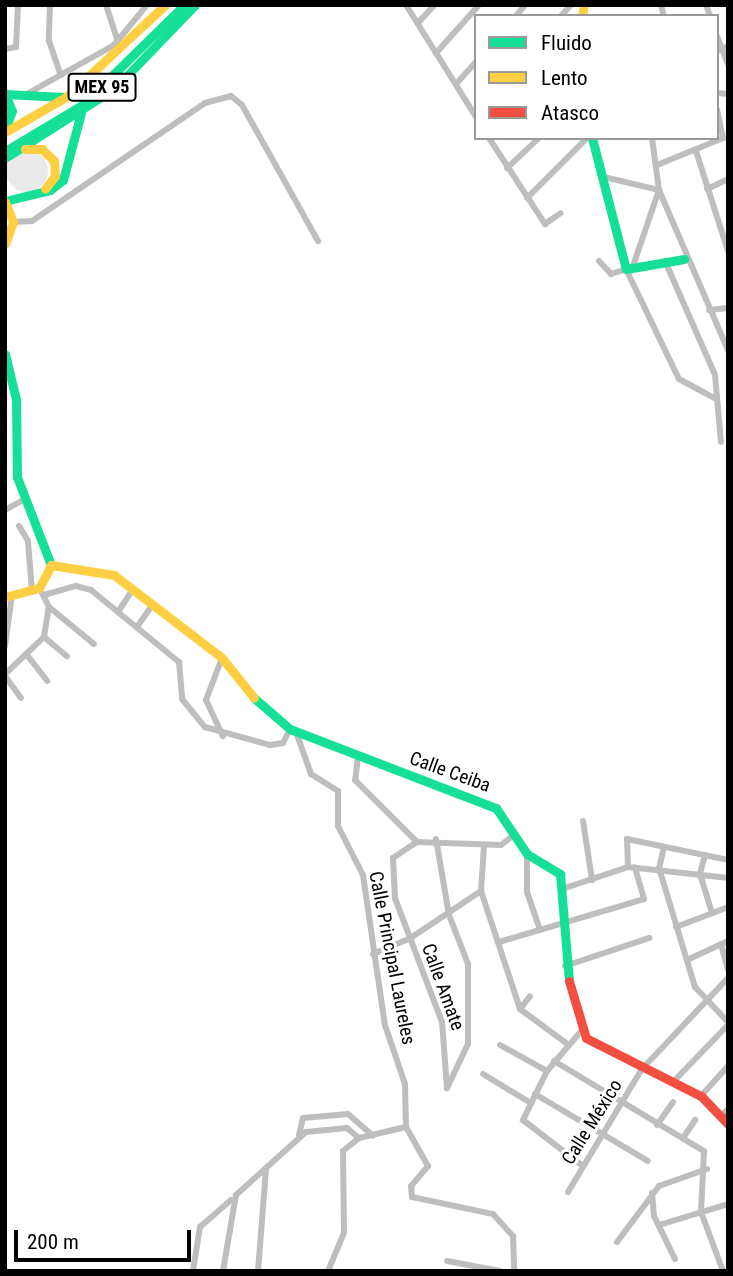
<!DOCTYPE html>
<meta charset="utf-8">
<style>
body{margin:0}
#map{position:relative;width:733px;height:1276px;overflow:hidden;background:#fff;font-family:"Roboto Condensed",sans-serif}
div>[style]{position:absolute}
.green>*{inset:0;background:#eaeaea}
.round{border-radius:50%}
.street>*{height:6px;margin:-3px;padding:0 3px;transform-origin:3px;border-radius:3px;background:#bebebe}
.fast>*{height:9px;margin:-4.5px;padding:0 4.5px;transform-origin:4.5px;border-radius:4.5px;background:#16e098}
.slow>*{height:9px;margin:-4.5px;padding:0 4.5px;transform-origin:4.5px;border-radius:4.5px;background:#ffcf43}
.jam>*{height:9px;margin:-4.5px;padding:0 4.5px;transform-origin:4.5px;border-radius:4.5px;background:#f24e42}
span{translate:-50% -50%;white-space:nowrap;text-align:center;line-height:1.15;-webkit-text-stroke:6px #fff;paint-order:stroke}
.shield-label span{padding:2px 5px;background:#fff;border:2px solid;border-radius:5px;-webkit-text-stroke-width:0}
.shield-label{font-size:18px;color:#000;font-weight:700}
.street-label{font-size:19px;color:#000}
.frame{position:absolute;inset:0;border:7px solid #000;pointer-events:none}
.legend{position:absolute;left:474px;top:14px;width:245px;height:126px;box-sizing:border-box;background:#fff;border:2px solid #999;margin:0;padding:9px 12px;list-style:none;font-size:21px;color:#000}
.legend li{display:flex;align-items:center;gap:14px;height:35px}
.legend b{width:35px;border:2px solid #999}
.scale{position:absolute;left:14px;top:1230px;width:177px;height:32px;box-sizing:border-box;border:4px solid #000;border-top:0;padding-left:9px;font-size:21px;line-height:24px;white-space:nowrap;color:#000;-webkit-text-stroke:5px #fff;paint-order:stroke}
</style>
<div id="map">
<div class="green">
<i class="round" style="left:6px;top:150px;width:42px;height:42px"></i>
</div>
<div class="street">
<i style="left:50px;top:5px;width:36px;rotate:92deg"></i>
<i style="left:49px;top:41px;width:36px;rotate:71deg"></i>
<i style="left:106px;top:5px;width:38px;rotate:72deg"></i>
<i style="left:406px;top:5px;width:132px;rotate:58deg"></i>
<i style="left:661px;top:5px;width:11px;rotate:75deg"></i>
<i style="left:706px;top:5px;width:12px;rotate:70deg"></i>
<i style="left:516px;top:16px;width:14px;rotate:-51deg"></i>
<i style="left:561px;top:16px;width:15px;rotate:-48deg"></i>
<i style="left:418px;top:23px;width:24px;rotate:-48deg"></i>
<i style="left:717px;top:36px;width:30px;rotate:69deg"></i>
<i style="left:5px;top:49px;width:11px;rotate:-10deg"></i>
<i style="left:16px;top:47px;width:42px;rotate:-87.3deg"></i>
<i style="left:717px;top:51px;width:12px;rotate:-24deg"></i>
<i style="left:436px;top:53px;width:64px;rotate:-48.1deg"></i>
<i style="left:456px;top:84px;width:30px;rotate:-48deg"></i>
<i style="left:717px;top:93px;width:11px;rotate:5deg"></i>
<i style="left:25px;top:95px;width:102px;rotate:-29.3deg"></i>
<i style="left:114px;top:45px;width:52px;rotate:-50.5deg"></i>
<i style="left:489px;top:138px;width:103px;rotate:56.9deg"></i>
<i style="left:545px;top:224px;width:19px;rotate:-35deg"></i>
<i style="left:652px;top:138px;width:52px;rotate:82.3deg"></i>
<i style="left:659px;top:190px;width:174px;rotate:66.7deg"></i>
<i style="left:696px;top:151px;width:105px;rotate:72.3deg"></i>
<i style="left:657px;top:165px;width:71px;rotate:-22.2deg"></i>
<i style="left:723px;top:138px;width:29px;rotate:-102deg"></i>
<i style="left:507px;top:168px;width:44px;rotate:-43.2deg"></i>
<i style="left:604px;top:177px;width:57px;rotate:13.3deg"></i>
<i style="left:659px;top:190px;width:80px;rotate:108.9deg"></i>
<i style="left:707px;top:189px;width:23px;rotate:-25deg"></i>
<i style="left:527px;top:198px;width:85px;rotate:-45deg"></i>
<i style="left:13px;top:222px;width:19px;rotate:-3deg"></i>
<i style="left:32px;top:221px;width:209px;rotate:-34.3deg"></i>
<i style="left:205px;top:103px;width:27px;rotate:-15deg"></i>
<i style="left:231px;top:96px;width:14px;rotate:39deg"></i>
<i style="left:242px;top:105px;width:156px;rotate:60.8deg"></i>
<i style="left:599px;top:261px;width:18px;rotate:47deg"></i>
<i style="left:611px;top:274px;width:16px;rotate:-18deg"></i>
<i style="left:626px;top:269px;width:122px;rotate:64.3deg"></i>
<i style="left:679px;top:379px;width:42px;rotate:28.4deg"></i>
<i style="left:665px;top:261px;width:124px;rotate:66.3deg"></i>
<i style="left:715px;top:375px;width:67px;rotate:84.9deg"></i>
<i style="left:709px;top:310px;width:19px;rotate:-6deg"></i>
<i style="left:5px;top:510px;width:23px;rotate:-29deg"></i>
<i style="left:19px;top:526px;width:17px;rotate:59deg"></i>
<i style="left:28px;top:541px;width:51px;rotate:85.5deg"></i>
<i style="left:44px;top:595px;width:33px;rotate:-16deg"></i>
<i style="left:76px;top:586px;width:16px;rotate:15deg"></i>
<i style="left:91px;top:590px;width:114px;rotate:39.3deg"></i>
<i style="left:179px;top:662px;width:37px;rotate:85deg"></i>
<i style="left:182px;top:699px;width:36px;rotate:51deg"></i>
<i style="left:205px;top:727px;width:67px;rotate:15.5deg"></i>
<i style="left:270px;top:745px;width:13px;rotate:-9deg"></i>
<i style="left:283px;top:743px;width:16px;rotate:-63deg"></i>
<i style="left:49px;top:607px;width:58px;rotate:39.4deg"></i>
<i style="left:118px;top:612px;width:27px;rotate:-57deg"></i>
<i style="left:137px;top:627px;width:28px;rotate:-55deg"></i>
<i style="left:44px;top:637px;width:30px;rotate:40deg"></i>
<i style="left:5px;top:646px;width:51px;rotate:-82.2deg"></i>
<i style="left:27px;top:655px;width:33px;rotate:52deg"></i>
<i style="left:222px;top:658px;width:45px;rotate:110.9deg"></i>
<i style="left:206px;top:700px;width:40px;rotate:65deg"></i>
<i style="left:5px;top:674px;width:54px;rotate:-43.5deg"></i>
<i style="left:44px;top:637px;width:30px;rotate:-81deg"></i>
<i style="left:49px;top:607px;width:16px;rotate:-117deg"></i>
<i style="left:5px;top:676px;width:27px;rotate:54deg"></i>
<i style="left:296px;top:732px;width:45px;rotate:70.3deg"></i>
<i style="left:311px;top:774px;width:32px;rotate:32deg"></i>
<i style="left:338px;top:791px;width:35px;rotate:90deg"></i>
<i style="left:338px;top:826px;width:55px;rotate:63deg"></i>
<i style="left:363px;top:875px;width:152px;rotate:81.7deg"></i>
<i style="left:385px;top:1025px;width:62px;rotate:71.3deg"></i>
<i style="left:405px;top:1084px;width:43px;rotate:88.7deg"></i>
<i style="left:358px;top:757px;width:23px;rotate:97deg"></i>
<i style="left:355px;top:780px;width:88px;rotate:45deg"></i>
<i style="left:583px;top:821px;width:60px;rotate:81.3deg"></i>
<i style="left:436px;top:839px;width:77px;rotate:80.3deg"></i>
<i style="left:449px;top:915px;width:53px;rotate:68.8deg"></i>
<i style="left:468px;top:964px;width:80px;rotate:90deg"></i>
<i style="left:468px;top:1044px;width:49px;rotate:115.5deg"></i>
<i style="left:484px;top:846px;width:45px;rotate:93.8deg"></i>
<i style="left:481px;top:891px;width:124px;rotate:71.7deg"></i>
<i style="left:664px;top:847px;width:22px;rotate:103deg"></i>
<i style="left:659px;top:868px;width:124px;rotate:73.2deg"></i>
<i style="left:695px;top:987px;width:48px;rotate:46.7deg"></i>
<i style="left:527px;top:854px;width:38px;rotate:90deg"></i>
<i style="left:527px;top:892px;width:40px;rotate:71.1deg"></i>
<i style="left:705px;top:855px;width:20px;rotate:105deg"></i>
<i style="left:700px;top:874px;width:41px;rotate:72.9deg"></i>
<i style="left:628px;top:867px;width:28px;rotate:-92deg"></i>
<i style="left:627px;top:839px;width:103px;rotate:11.7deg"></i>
<i style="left:562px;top:889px;width:70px;rotate:-18.4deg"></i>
<i style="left:628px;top:867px;width:101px;rotate:6.3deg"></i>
<i style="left:676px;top:927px;width:56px;rotate:-21deg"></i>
<i style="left:499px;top:942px;width:151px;rotate:-16.5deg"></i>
<i style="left:644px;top:899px;width:33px;rotate:-106deg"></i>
<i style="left:721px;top:944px;width:27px;rotate:75deg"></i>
<i style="left:373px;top:954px;width:39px;rotate:-23deg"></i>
<i style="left:409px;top:939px;width:87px;rotate:-33.7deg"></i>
<i style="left:687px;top:960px;width:45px;rotate:-24.9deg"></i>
<i style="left:565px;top:966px;width:89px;rotate:-18.4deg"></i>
<i style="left:520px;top:1009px;width:57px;rotate:36.5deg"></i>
<i style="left:520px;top:1009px;width:16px;rotate:-52deg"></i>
<i style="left:583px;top:1029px;width:55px;rotate:130.6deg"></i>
<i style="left:547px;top:1071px;width:55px;rotate:116.1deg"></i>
<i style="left:523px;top:1120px;width:76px;rotate:37.5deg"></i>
<i style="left:500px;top:1045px;width:54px;rotate:29deg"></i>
<i style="left:554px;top:1061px;width:175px;rotate:31deg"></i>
<i style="left:704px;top:1151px;width:61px;rotate:92.8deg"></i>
<i style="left:701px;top:1212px;width:63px;rotate:69.6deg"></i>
<i style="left:483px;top:1074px;width:54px;rotate:31.3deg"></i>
<i style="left:675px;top:1080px;width:76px;rotate:-46.1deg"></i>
<i style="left:447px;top:1088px;width:66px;rotate:-94.3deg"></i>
<i style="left:442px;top:1022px;width:133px;rotate:-110.8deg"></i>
<i style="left:395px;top:898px;width:40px;rotate:-92.9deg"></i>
<i style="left:393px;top:858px;width:29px;rotate:-34deg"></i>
<i style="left:417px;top:842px;width:84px;rotate:2deg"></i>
<i style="left:501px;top:845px;width:18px;rotate:-38deg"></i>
<i style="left:535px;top:1094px;width:131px;rotate:30.7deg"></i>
<i style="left:701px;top:1096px;width:40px;rotate:-48deg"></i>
<i style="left:722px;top:1115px;width:8px;rotate:-45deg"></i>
<i style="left:657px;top:1125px;width:28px;rotate:-55deg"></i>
<i style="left:406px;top:1127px;width:45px;rotate:60.6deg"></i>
<i style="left:428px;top:1166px;width:26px;rotate:130deg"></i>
<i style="left:411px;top:1186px;width:11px;rotate:85deg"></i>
<i style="left:412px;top:1197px;width:83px;rotate:11.9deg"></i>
<i style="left:493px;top:1214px;width:30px;rotate:48deg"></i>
<i style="left:513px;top:1236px;width:35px;rotate:88deg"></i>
<i style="left:299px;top:1135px;width:17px;rotate:-77deg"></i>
<i style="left:303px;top:1118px;width:45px;rotate:-5.1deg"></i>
<i style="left:348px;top:1114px;width:33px;rotate:41deg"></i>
<i style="left:683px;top:1138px;width:22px;rotate:-56deg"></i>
<i style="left:568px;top:1192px;width:144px;rotate:-59deg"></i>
<i style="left:642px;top:1069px;width:125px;rotate:-46.6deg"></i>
<i style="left:652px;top:1193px;width:23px;rotate:85deg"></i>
<i style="left:654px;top:1216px;width:48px;rotate:64deg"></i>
<i style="left:659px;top:1225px;width:72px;rotate:-16.9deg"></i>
<i style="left:617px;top:1242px;width:70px;rotate:-53.1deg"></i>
<i style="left:659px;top:1186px;width:51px;rotate:-19.5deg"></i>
<i style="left:447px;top:1261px;width:54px;rotate:10.7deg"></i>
<i style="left:193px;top:1271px;width:45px;rotate:-81deg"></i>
<i style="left:200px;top:1227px;width:41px;rotate:-41.1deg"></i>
<i style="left:223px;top:1271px;width:77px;rotate:-80.3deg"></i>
<i style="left:236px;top:1195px;width:94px;rotate:-42deg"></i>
<i style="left:306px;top:1132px;width:41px;rotate:-5.6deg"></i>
<i style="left:347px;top:1128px;width:16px;rotate:40deg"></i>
<i style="left:258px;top:1271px;width:101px;rotate:-85.5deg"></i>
<i style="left:328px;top:1271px;width:41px;rotate:-67.2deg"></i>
<i style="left:344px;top:1233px;width:82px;rotate:-90.7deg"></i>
<i style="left:343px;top:1151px;width:21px;rotate:-39deg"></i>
<i style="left:359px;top:1138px;width:48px;rotate:-13.2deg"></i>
</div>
<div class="fast">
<i style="left:5px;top:94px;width:59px;rotate:2.9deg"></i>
<i style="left:5px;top:94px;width:18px;rotate:68deg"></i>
<i style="left:12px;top:111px;width:19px;rotate:111deg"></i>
<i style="left:592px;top:138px;width:135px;rotate:75.5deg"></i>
<i style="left:626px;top:269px;width:59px;rotate:-9.8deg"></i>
<i style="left:5px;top:151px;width:90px;rotate:-30.9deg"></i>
<i style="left:82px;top:105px;width:143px;rotate:-44.4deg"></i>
<i style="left:5px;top:158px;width:130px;rotate:-32.5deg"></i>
<i style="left:115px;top:88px;width:115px;rotate:-46.1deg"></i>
<i style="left:5px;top:201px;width:46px;rotate:-13.7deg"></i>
<i style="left:50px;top:190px;width:16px;rotate:-38deg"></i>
<i style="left:63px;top:180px;width:69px;rotate:-75deg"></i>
<i style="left:5px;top:354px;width:46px;rotate:76.3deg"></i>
<i style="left:16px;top:399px;width:78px;rotate:89.3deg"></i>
<i style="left:17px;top:477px;width:94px;rotate:68.9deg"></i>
<i style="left:254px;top:698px;width:48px;rotate:40.7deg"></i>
<i style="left:290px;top:729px;width:221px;rotate:21deg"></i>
<i style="left:496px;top:808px;width:55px;rotate:56deg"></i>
<i style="left:527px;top:854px;width:39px;rotate:31deg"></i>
<i style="left:560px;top:874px;width:107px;rotate:85.2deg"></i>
</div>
<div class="slow">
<i style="left:582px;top:16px;width:11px;rotate:-80deg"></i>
<i style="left:5px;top:132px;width:70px;rotate:-29.8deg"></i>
<i style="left:66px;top:97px;width:135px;rotate:-42.9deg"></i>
<i style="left:25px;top:149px;width:17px"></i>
<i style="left:42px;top:149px;width:17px;rotate:45deg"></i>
<i style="left:54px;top:161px;width:15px;rotate:86deg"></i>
<i style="left:55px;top:176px;width:16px;rotate:128deg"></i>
<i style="left:5px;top:202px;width:22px;rotate:68deg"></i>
<i style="left:13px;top:222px;width:23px;rotate:110deg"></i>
<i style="left:51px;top:565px;width:64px;rotate:9deg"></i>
<i style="left:114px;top:575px;width:136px;rotate:37.5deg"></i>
<i style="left:222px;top:658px;width:51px;rotate:51.3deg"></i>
<i style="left:5px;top:597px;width:35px;rotate:-15deg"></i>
<i style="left:39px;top:588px;width:26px;rotate:-62deg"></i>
</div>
<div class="jam">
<i style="left:569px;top:981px;width:59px;rotate:73.4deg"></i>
<i style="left:586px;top:1038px;width:129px;rotate:26.8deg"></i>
<i style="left:701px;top:1096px;width:39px;rotate:46deg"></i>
</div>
<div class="shield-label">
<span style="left:102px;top:87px">MEX 95</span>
</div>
<div class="street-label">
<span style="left:450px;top:772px;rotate:20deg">Calle Ceiba</span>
<span style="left:392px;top:958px;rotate:79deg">Calle Principal Laureles</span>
<span style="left:443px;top:987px;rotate:70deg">Calle Amate</span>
<span style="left:592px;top:1122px;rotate:-58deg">Calle México</span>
</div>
<div class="frame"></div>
<ul class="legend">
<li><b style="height:9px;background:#16e098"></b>Fluido</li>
<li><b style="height:9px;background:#ffcf43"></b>Lento</li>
<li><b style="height:9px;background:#f24e42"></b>Atasco</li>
</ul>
<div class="scale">200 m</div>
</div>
